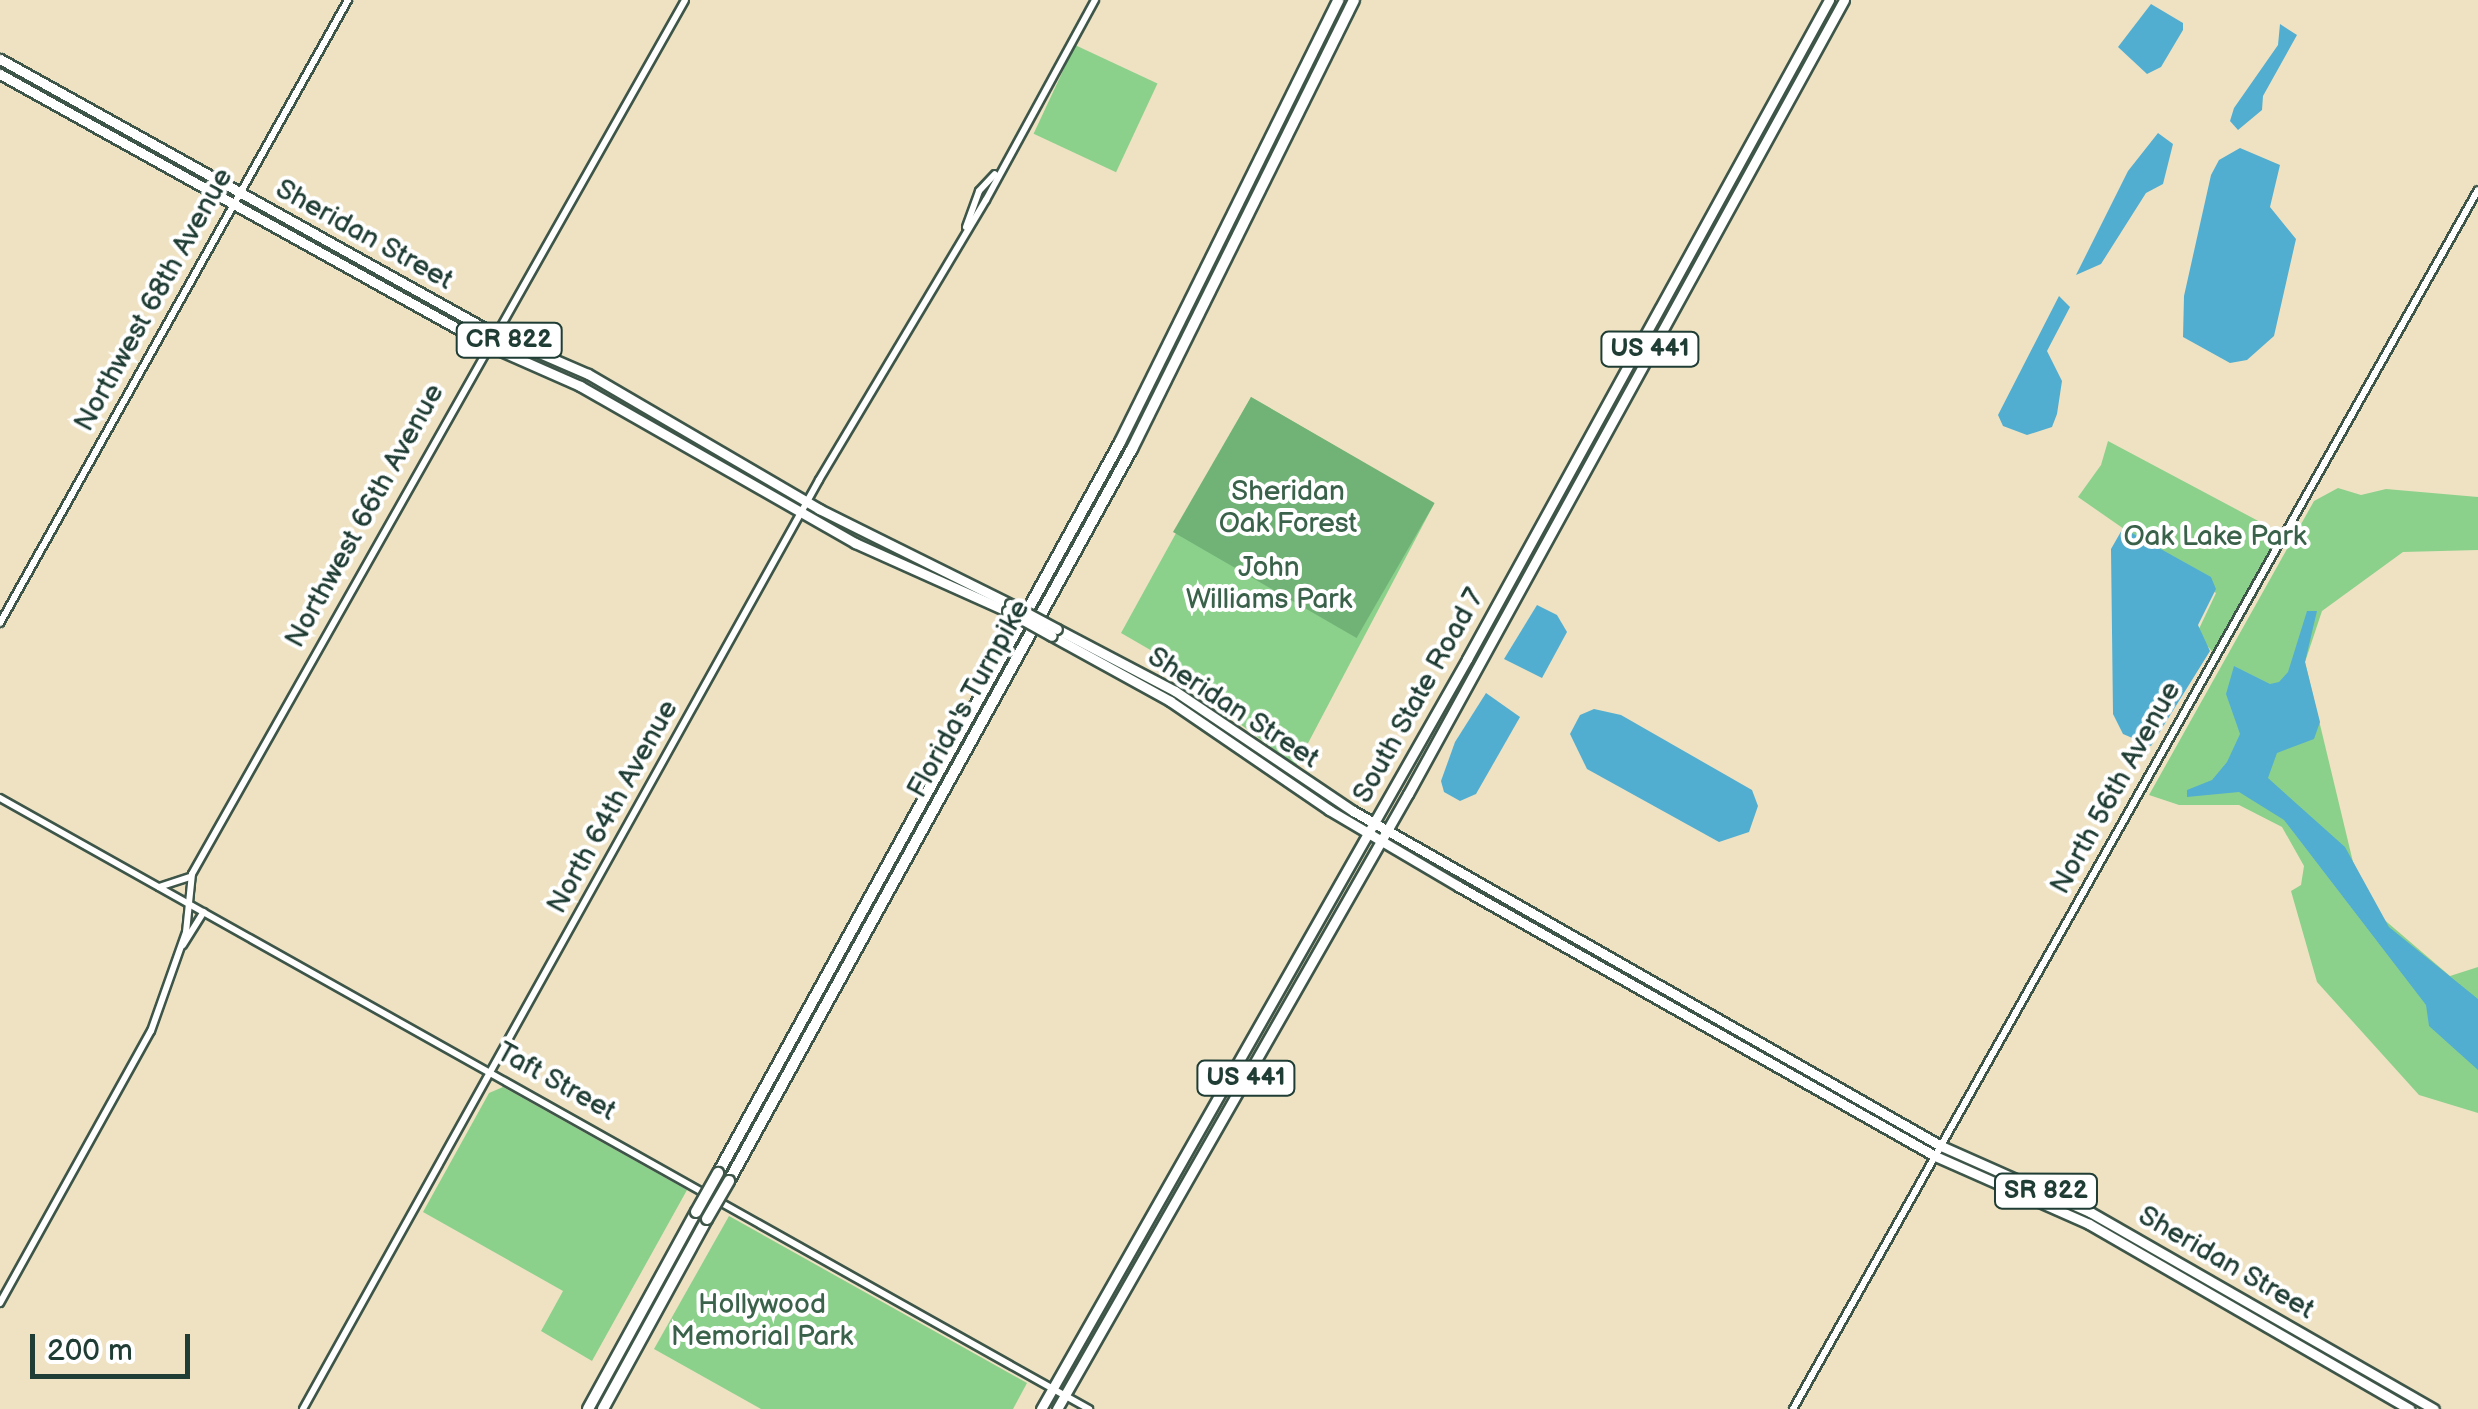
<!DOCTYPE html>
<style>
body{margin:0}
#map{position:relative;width:2478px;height:1409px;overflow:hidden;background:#eee2c3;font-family:"Balsamiq Sans",sans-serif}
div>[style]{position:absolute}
.green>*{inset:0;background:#8cd18b;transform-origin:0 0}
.forest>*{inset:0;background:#71b377;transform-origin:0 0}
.water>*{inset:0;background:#52aed0}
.roads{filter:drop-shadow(2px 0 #3e5649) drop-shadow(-2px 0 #3e5649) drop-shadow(0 2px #3e5649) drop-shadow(0 -2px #3e5649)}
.tertiary>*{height:6px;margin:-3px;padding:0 3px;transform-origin:3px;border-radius:3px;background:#fff}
.primary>*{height:9px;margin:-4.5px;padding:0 4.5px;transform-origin:4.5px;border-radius:4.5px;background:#fff}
.motorway>*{height:10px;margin:-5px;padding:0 5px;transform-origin:5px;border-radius:5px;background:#fff}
.bridges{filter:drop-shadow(2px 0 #3e5649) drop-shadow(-2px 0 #3e5649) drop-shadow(0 2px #3e5649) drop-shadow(0 -2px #3e5649)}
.primary-bridge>*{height:9px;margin:-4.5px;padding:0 4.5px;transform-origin:4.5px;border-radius:4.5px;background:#fff}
.motorway-bridge>*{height:10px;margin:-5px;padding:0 5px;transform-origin:5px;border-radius:5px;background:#fff}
span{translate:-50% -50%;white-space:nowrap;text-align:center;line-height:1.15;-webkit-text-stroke:8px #fff;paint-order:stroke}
.shield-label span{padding:2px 8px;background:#fff;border:2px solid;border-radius:8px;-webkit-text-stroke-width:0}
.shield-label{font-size:25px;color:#1f3d34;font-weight:700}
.street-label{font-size:28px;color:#1f3d34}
.park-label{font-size:28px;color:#3a624a}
.scale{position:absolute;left:30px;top:1334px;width:160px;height:45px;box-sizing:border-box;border:5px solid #1f3d34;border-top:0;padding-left:12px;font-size:30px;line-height:35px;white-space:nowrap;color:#1f3d34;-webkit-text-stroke:8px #fff;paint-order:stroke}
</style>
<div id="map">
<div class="green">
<i style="left:1075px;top:45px;width:91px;height:98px;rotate:25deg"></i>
<i style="clip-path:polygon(1251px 397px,1434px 504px,1296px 766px,1240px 724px,1218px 689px,1121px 633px)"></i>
<i style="clip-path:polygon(2108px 441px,2279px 532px,2214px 654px,2197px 633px,2216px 593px,2078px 497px,2101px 465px)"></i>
<i style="clip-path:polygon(2338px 488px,2361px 495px,2386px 489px,2478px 497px,2478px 550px,2403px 552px,2322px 611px,2305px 662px,2353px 862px,2381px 917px,2450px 976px,2478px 967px,2478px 1113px,2419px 1095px,2317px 982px,2291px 891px,2301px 885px,2304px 866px,2282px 827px,2239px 805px,2179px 805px,2149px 795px,2314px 501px)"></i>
<i style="clip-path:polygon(503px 1087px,687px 1190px,592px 1361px,541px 1331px,563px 1291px,423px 1212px,489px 1093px)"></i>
<i style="clip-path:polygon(729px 1216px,1027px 1383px,1013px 1409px,761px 1409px,654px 1349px)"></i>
</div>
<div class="forest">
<i style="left:1251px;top:397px;width:212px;height:156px;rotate:30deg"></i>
</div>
<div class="water">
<i style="clip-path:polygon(2151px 4px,2183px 23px,2183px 30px,2161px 67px,2147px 74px,2118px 47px)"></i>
<i style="clip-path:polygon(2280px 24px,2297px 35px,2263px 96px,2262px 110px,2238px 130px,2230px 121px,2234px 108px,2278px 45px)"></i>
<i style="clip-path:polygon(2158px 133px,2173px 144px,2163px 184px,2146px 193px,2101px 264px,2076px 275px,2128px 171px)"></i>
<i style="clip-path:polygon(2240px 148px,2280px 165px,2270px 207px,2296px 239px,2274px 336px,2247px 360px,2230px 363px,2183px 337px,2184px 296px,2211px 175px,2219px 160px)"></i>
<i style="clip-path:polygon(2059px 296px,2070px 307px,2047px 351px,2062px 381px,2057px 414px,2052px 427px,2027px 435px,2003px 426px,1998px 415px)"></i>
<i style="clip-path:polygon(2123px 528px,2211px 577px,2216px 589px,2198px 625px,2210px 651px,2151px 746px,2123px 734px,2113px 714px,2111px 549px)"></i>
<i style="clip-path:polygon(1537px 605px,1557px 615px,1567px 632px,1542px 678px,1504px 659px)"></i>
<i style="clip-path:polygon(2307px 611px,2317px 611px,2305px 662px,2320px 722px,2314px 739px,2277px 753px,2268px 778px,2345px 847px,2389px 927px,2478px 999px,2478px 1070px,2429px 1026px,2426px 1005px,2284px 820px,2239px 792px,2187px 797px,2187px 790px,2212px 780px,2227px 762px,2240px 734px,2226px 694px,2234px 666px,2270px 684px,2279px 682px,2288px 672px)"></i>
<i style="clip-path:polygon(1486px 693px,1520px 717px,1476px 794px,1460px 801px,1444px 792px,1441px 781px,1455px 742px)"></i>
<i style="clip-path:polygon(1594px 709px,1621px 715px,1752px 790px,1758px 806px,1749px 832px,1719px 842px,1587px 769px,1570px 734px,1580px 715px)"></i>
</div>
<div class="roads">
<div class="tertiary">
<i style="left:966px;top:227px;width:38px;rotate:-70deg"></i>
<i style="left:979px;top:191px;width:23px;rotate:-47deg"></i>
<i style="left:0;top:623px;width:714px;rotate:-60.81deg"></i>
<i style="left:0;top:798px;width:1249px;rotate:29.3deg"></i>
<i style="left:159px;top:887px;width:32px;rotate:-18deg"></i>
<i style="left:183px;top:945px;width:39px;rotate:-58deg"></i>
<i style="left:0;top:1303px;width:311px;rotate:-61deg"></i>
<i style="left:151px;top:1031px;width:105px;rotate:-70.5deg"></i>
<i style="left:186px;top:932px;width:58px;rotate:-84.1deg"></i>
<i style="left:192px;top:874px;width:1003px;rotate:-60.57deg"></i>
<i style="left:303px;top:1409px;width:1063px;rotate:-60.95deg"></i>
<i style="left:819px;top:480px;width:326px;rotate:-59.2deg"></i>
<i style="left:986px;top:200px;width:228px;rotate:-61.4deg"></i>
<i style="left:1793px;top:1409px;width:1398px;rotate:-60.67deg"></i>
</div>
<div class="primary">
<i style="left:0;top:59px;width:564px;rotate:29.06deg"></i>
<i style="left:493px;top:333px;width:103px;rotate:23.3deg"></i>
<i style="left:588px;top:374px;width:268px;rotate:30.3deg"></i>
<i style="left:819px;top:509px;width:213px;rotate:26.4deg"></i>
<i style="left:0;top:74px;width:557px;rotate:29.09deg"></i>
<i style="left:487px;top:345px;width:102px;rotate:23.8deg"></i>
<i style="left:580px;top:386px;width:317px;rotate:29.7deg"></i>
<i style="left:855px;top:543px;width:167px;rotate:24.1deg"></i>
<i style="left:1057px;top:629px;width:133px;rotate:27.7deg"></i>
<i style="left:1175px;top:691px;width:215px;rotate:34deg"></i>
<i style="left:1353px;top:811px;width:677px;rotate:29.67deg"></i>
<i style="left:1941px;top:1146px;width:163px;rotate:23.9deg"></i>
<i style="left:2090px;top:1212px;width:396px;rotate:29.8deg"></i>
<i style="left:1052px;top:636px;width:135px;rotate:28.8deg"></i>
<i style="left:1170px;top:701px;width:193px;rotate:34.4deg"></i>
<i style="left:1329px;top:810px;width:150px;rotate:30.5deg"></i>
<i style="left:1458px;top:886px;width:548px;rotate:29.51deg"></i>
<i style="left:1935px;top:1156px;width:168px;rotate:23.8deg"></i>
<i style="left:2089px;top:1224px;width:370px;rotate:30deg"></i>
<i style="left:1041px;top:1409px;width:863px;rotate:-60.4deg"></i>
<i style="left:1467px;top:659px;width:752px;rotate:-61.22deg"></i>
<i style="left:1057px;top:1409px;width:708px;rotate:-60.29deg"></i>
<i style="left:1408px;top:794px;width:906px;rotate:-61.23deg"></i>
</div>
<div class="motorway">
<i style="left:718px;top:1173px;width:834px;rotate:-61.19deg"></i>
<i style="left:1120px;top:442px;width:493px;rotate:-63.7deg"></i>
<i style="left:729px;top:1181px;width:836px;rotate:-61.17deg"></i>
<i style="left:1132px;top:449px;width:501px;rotate:-63.69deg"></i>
<i style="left:588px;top:1409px;width:225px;rotate:-61.3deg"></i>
<i style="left:603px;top:1409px;width:217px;rotate:-61.3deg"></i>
</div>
</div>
<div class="bridges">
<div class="primary-bridge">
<i style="left:1010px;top:604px;width:53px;rotate:28deg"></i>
<i style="left:1007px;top:611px;width:51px;rotate:29.1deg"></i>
</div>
<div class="motorway-bridge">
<i style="left:696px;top:1212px;width:45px;rotate:-60.6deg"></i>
<i style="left:707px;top:1219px;width:44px;rotate:-59.9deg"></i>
</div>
</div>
<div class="shield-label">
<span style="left:509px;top:340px">CR 822</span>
<span style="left:1650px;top:349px">US 441</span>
<span style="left:1246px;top:1078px">US 441</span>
<span style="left:2046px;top:1191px">SR 822</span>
</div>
<div class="street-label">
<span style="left:364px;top:235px;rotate:29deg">Sheridan Street</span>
<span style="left:154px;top:300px;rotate:-61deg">Northwest 68th Avenue</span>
<span style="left:365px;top:516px;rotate:-61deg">Northwest 66th Avenue</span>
<span style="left:1419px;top:696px;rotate:-61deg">South State Road 7</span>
<span style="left:969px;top:699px;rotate:-61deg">Florida's Turnpike</span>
<span style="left:1233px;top:708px;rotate:33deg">Sheridan Street</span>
<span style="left:2116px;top:788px;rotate:-61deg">North 56th Avenue</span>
<span style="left:613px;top:807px;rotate:-61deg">North 64th Avenue</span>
<span style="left:556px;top:1082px;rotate:29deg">Taft Street</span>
<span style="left:2226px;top:1263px;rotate:30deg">Sheridan Street</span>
</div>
<div class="park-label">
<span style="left:1288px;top:508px">Sheridan<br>Oak Forest</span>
<span style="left:2215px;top:537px">Oak Lake Park</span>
<span style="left:1269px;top:584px">John<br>Williams Park</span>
<span style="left:762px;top:1321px">Hollywood<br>Memorial Park</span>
</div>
<div class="scale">200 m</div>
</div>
